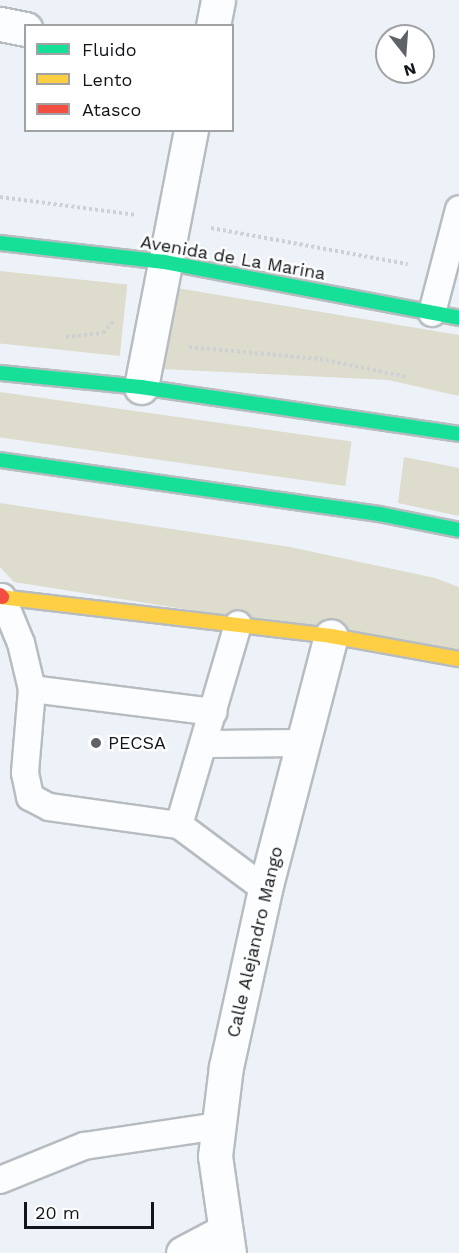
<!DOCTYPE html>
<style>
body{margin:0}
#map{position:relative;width:459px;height:1253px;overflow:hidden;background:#edf2f8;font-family:"Work Sans",sans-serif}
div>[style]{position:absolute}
.green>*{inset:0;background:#dedccc;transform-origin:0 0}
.path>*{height:4px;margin-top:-2px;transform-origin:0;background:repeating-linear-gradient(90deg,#cfd0d3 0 3px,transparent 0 6px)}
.roads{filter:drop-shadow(2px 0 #b7bcc1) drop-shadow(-2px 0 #b7bcc1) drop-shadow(0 2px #b7bcc1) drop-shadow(0 -2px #b7bcc1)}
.lane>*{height:26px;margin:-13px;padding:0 13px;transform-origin:13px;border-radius:13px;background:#fcfdfe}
.street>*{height:33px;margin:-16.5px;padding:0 16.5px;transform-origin:16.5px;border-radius:16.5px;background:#fcfdfe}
.fast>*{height:14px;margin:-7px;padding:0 7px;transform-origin:7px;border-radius:7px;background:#16e098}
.slow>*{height:14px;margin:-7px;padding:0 7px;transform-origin:7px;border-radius:7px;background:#ffcf43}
.jam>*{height:14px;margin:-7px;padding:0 7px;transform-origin:7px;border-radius:7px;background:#f24e42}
.dots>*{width:16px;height:16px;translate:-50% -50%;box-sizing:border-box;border:3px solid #fff;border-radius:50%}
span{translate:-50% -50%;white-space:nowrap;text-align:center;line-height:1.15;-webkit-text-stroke:4.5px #fff;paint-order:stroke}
.street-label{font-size:18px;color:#12161b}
.poi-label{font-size:18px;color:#12161b}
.left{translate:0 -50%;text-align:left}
.legend{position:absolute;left:24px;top:24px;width:210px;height:108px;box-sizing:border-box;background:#fff;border:2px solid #a0a2a4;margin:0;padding:8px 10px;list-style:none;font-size:18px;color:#12161b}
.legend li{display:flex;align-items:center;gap:12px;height:30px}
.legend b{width:30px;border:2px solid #a0a2a4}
.north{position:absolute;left:375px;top:24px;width:60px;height:60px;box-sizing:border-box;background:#fff;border:2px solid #a0a2a4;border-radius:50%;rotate:163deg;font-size:16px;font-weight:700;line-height:24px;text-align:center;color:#12161b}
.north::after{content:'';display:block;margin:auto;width:21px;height:27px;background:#5f6368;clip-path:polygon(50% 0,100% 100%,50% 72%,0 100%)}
.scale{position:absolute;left:24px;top:1202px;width:130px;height:27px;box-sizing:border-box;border:3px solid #12161b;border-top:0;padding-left:8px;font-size:18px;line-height:21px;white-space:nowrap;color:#12161b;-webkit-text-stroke:4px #fff;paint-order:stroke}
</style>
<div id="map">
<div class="green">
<i style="left:0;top:271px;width:128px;height:72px;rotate:6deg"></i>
<i style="clip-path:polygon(177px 288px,459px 335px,459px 396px,388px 380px,161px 369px)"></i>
<i style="left:0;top:392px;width:355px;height:45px;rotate:8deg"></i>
<i style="clip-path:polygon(404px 457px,459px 468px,459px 516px,398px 503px)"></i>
<i style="clip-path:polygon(0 503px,290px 547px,435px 578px,459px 587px,459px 653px,14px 582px,0 567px)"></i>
</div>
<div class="path">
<i style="left:0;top:197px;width:137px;rotate:7.5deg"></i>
<i style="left:211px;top:228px;width:200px;rotate:10.4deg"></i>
<i style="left:66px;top:337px;width:37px;rotate:-6deg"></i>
<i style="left:103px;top:333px;width:16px;rotate:-50deg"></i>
<i style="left:189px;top:347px;width:132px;rotate:5.2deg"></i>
<i style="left:320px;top:359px;width:90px;rotate:11.6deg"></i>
</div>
<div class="roads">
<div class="lane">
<i style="left:432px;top:313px;width:107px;rotate:-75.4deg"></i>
<i style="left:2px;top:597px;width:50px;rotate:67.6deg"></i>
<i style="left:21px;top:643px;width:47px;rotate:76.6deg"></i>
<i style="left:32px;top:689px;width:84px;rotate:94.8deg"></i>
<i style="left:25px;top:773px;width:25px;rotate:78deg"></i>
<i style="left:30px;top:797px;width:21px;rotate:28deg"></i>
<i style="left:49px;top:807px;width:131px;rotate:7.9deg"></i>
<i style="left:179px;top:825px;width:107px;rotate:36.7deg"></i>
<i style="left:32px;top:689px;width:183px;rotate:7.2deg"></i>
<i style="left:206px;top:744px;width:99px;rotate:-0.6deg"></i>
<i style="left:179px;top:825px;width:209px;rotate:-73.6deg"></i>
<i style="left:0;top:1180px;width:91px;rotate:-22deg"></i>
<i style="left:84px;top:1146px;width:135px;rotate:-8.5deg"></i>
</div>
<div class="street">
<i style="left:0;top:24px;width:26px;rotate:11deg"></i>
<i style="left:213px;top:26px;width:26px;rotate:-79deg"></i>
<i style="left:141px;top:387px;width:262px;rotate:-79deg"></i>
<i style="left:183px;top:1253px;width:45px;rotate:-27.7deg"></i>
<i style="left:229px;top:1253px;width:98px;rotate:-98.2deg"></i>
<i style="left:215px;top:1156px;width:90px;rotate:-83deg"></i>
<i style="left:226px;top:1067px;width:182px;rotate:-77.6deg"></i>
<i style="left:265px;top:889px;width:261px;rotate:-75.4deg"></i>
</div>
<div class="fast">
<i style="left:0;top:243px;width:165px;rotate:6.6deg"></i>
<i style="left:164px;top:262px;width:300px;rotate:10.7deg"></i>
<i style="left:0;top:373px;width:142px;rotate:5.7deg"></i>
<i style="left:141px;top:387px;width:321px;rotate:8.4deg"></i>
<i style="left:0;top:460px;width:383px;rotate:8.1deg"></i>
<i style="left:379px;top:514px;width:82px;rotate:11.3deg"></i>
</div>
<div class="slow">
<i style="left:0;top:597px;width:333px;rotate:6.7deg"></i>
<i style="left:331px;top:636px;width:130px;rotate:10.2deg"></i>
</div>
<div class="jam">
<i style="left:0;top:595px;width:3px;rotate:45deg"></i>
</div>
</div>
<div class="dots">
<i style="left:96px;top:743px;background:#5f6368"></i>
</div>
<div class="street-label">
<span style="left:233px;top:258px;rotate:10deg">Avenida de La Marina</span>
<span style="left:255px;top:942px;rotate:-77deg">Calle Alejandro Mango</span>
</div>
<div class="poi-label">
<span class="left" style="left:108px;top:743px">PECSA</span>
</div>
<ul class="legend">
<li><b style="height:8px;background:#16e098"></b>Fluido</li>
<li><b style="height:8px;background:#ffcf43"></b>Lento</li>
<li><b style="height:8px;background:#f24e42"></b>Atasco</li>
</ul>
<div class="north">N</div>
<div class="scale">20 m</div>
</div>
